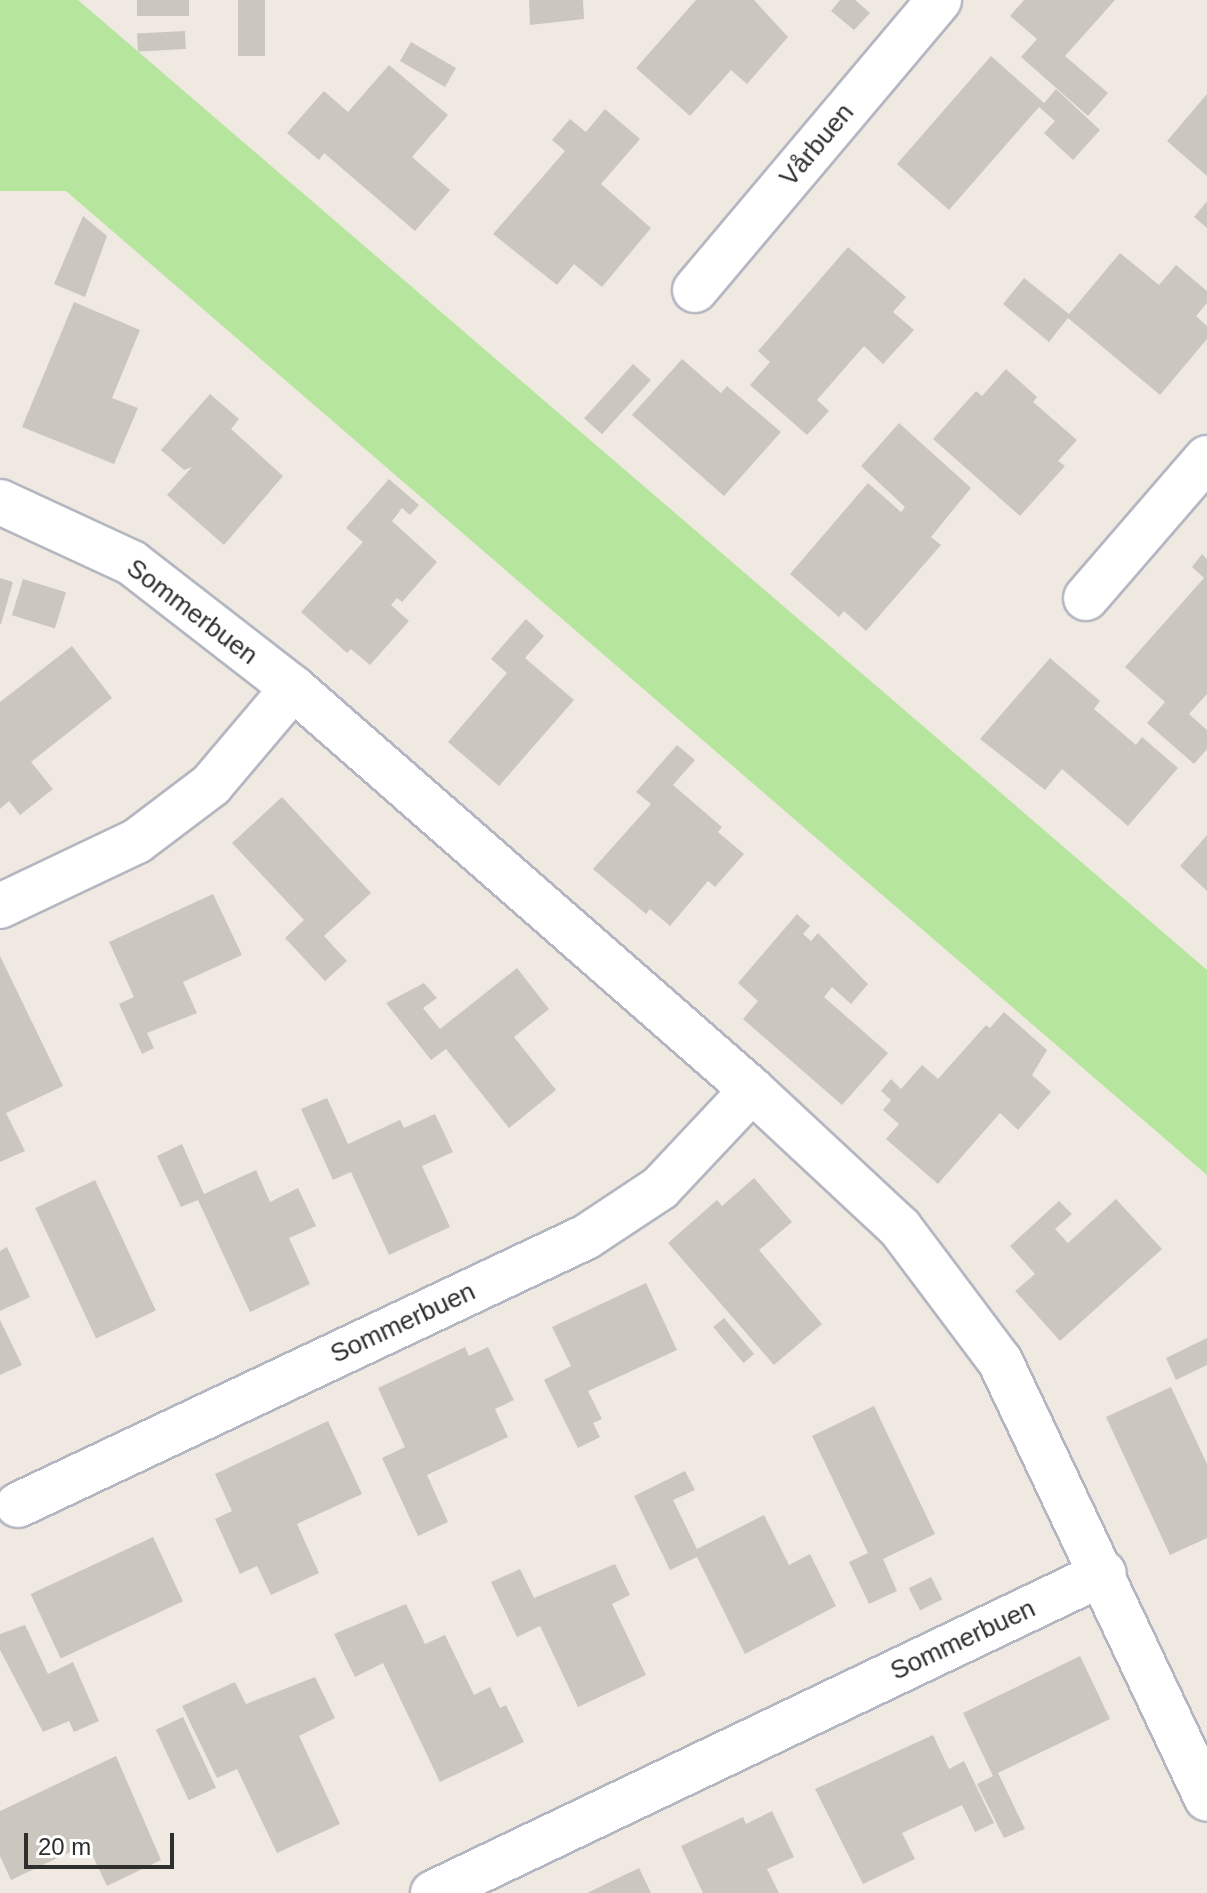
<!DOCTYPE html>
<meta charset="utf-8">
<style>
body{margin:0}
#map{position:relative;width:1207px;height:1893px;overflow:hidden;background:#efe9e1;font-family:Helvetica,sans-serif}
div>[style]{position:absolute}
.green>*{inset:0;background:#b6e59e}
.building>*{inset:0;background:#cbc7bf;transform-origin:0 0}
.roads{filter:drop-shadow(2px 0 #b4b7c1) drop-shadow(-2px 0 #b4b7c1) drop-shadow(0 2px #b4b7c1) drop-shadow(0 -2px #b4b7c1)}
.street>*{height:44px;margin:-22px;padding:0 22px;transform-origin:22px;border-radius:22px;background:#fff}
span{translate:-50% -50%;white-space:nowrap;text-align:center;line-height:1.15;-webkit-text-stroke:8px #fff;paint-order:stroke}
.street-label{font-size:26px;color:#2e2e2e}
.scale{position:absolute;left:24px;top:1833px;width:150px;height:36px;box-sizing:border-box;border:4px solid #2e2e2e;border-top:0;padding-left:10px;font-size:24px;line-height:28px;white-space:nowrap;color:#2e2e2e;-webkit-text-stroke:6px #fff;paint-order:stroke}
</style>
<div id="map">
<div class="green">
<i style="clip-path:polygon(0 0,78px 0,1207px 970px,1207px 1175px,66px 191px,0 191px)"></i>
</div>
<div class="building">
<i style="left:137px;top:0;width:52px;height:16px"></i>
<i style="left:238px;top:0;width:27px;height:56px"></i>
<i style="clip-path:polygon(529px 0,583px 0,584px 19px,530px 25px)"></i>
<i style="clip-path:polygon(696px 0,754px 0,788px 37px,747px 84px,731px 70px,690px 116px,636px 68px)"></i>
<i style="clip-path:polygon(840px 0,855px 0,870px 13px,854px 30px,831px 11px)"></i>
<i style="clip-path:polygon(1024px 0,1115px 0,1065px 56px,1108px 93px,1088px 116px,1021px 57px,1037px 39px,1010px 16px)"></i>
<i style="left:185px;top:31px;width:18px;height:48px;rotate:87deg"></i>
<i style="left:411px;top:42px;width:52px;height:22px;rotate:30deg"></i>
<i style="clip-path:polygon(991px 56px,1044px 103px,1056px 89px,1100px 130px,1073px 160px,1044px 133px,1055px 121px,1039px 107px,949px 210px,897px 164px)"></i>
<i style="clip-path:polygon(389px 65px,448px 115px,412px 157px,450px 190px,415px 231px,324px 153px,319px 160px,287px 133px,324px 91px,348px 112px)"></i>
<i style="clip-path:polygon(1207px 94px,1207px 176px,1167px 141px)"></i>
<i style="clip-path:polygon(605px 109px,640px 139px,601px 184px,651px 228px,602px 287px,574px 264px,557px 285px,493px 234px,565px 151px,552px 140px,570px 119px,586px 132px)"></i>
<i style="clip-path:polygon(1207px 201px,1207px 228px,1194px 217px)"></i>
<i style="clip-path:polygon(83px 216px,107px 236px,85px 297px,54px 284px)"></i>
<i style="clip-path:polygon(848px 247px,906px 297px,893px 312px,914px 330px,883px 364px,864px 346px,817px 400px,829px 411px,807px 435px,750px 385px,770px 362px,758px 351px)"></i>
<i style="clip-path:polygon(1120px 253px,1159px 285px,1176px 265px,1207px 291px,1207px 303px,1196px 316px,1207px 326px,1207px 339px,1160px 395px,1068px 318px,1049px 342px,1003px 304px,1024px 278px,1069px 314px)"></i>
<i style="clip-path:polygon(74px 302px,140px 330px,112px 398px,138px 408px,114px 464px,22px 427px)"></i>
<i style="clip-path:polygon(682px 359px,721px 393px,727px 386px,781px 432px,724px 496px,632px 415px)"></i>
<i style="left:633px;top:364px;width:24px;height:73px;rotate:42deg"></i>
<i style="clip-path:polygon(1006px 369px,1037px 397px,1033px 402px,1077px 440px,1058px 461px,1065px 466px,1020px 516px,933px 439px,976px 391px,982px 396px)"></i>
<i style="clip-path:polygon(210px 394px,239px 419px,231px 429px,283px 476px,224px 545px,167px 495px,192px 467px,184px 470px,161px 450px)"></i>
<i style="clip-path:polygon(899px 423px,971px 488px,931px 537px,941px 545px,866px 631px,844px 611px,839px 617px,790px 574px,868px 483px,901px 512px,905px 507px,861px 466px)"></i>
<i style="clip-path:polygon(389px 479px,419px 505px,410px 515px,402px 508px,392px 521px,437px 562px,402px 602px,397px 598px,391px 605px,409px 621px,370px 665px,351px 649px,347px 653px,301px 612px,363px 542px,346px 528px)"></i>
<i style="clip-path:polygon(1202px 554px,1207px 559px,1207px 694px,1189px 714px,1207px 730px,1207px 749px,1194px 764px,1147px 723px,1165px 702px,1125px 667px,1204px 578px,1192px 567px)"></i>
<i style="clip-path:polygon(0 578px,13px 582px,1px 624px,0 624px)"></i>
<i style="left:23px;top:579px;width:45px;height:38px;rotate:17deg"></i>
<i style="clip-path:polygon(526px 619px,544px 636px,525px 658px,574px 700px,499px 786px,448px 742px,507px 673px,491px 659px)"></i>
<i style="clip-path:polygon(72px 646px,112px 698px,31px 762px,53px 789px,20px 815px,9px 801px,0 809px,0 702px)"></i>
<i style="clip-path:polygon(1050px 658px,1100px 701px,1094px 709px,1136px 745px,1142px 737px,1178px 768px,1128px 826px,1062px 769px,1045px 790px,980px 739px)"></i>
<i style="clip-path:polygon(677px 745px,695px 760px,673px 785px,722px 827px,718px 832px,744px 854px,715px 887px,708px 881px,670px 926px,650px 909px,646px 914px,593px 869px,651px 804px,636px 792px)"></i>
<i style="clip-path:polygon(282px 797px,371px 893px,324px 936px,347px 961px,325px 981px,285px 938px,304px 920px,232px 843px)"></i>
<i style="clip-path:polygon(1207px 835px,1207px 891px,1180px 866px)"></i>
<i style="clip-path:polygon(213px 894px,242px 955px,183px 982px,197px 1013px,147px 1033px,154px 1048px,142px 1054px,119px 1004px,134px 997px,109px 942px)"></i>
<i style="clip-path:polygon(797px 914px,810px 926px,803px 934px,811px 941px,818px 933px,868px 984px,851px 1004px,832px 987px,824px 997px,888px 1053px,842px 1105px,743px 1019px,758px 1001px,738px 983px)"></i>
<i style="clip-path:polygon(0 956px,63px 1086px,6px 1113px,25px 1151px,0 1162px)"></i>
<i style="clip-path:polygon(517px 968px,549px 1009px,514px 1037px,556px 1090px,509px 1128px,446px 1049px,431px 1060px,386px 1003px,424px 983px,437px 998px,423px 1008px,440px 1029px)"></i>
<i style="clip-path:polygon(1004px 1012px,1047px 1050px,1032px 1075px,1051px 1092px,1018px 1130px,1000px 1113px,938px 1184px,886px 1139px,899px 1124px,883px 1110px,891px 1100px,881px 1091px,891px 1079px,901px 1089px,922px 1065px,938px 1079px,986px 1025px,990px 1028px)"></i>
<i style="clip-path:polygon(327px 1098px,348px 1144px,400px 1120px,404px 1128px,435px 1114px,453px 1152px,422px 1166px,450px 1227px,389px 1255px,351px 1172px,333px 1180px,301px 1109px)"></i>
<i style="clip-path:polygon(182px 1144px,204px 1194px,256px 1170px,270px 1202px,298px 1188px,316px 1226px,289px 1238px,310px 1284px,250px 1312px,198px 1200px,181px 1207px,157px 1156px)"></i>
<i style="clip-path:polygon(754px 1178px,792px 1222px,759px 1250px,822px 1324px,774px 1365px,668px 1243px,717px 1200px,722px 1206px)"></i>
<i style="left:95px;top:1180px;width:144px;height:66px;rotate:65deg"></i>
<i style="clip-path:polygon(1116px 1199px,1162px 1249px,1060px 1341px,1015px 1291px,1035px 1274px,1010px 1246px,1059px 1201px,1072px 1214px,1055px 1229px,1068px 1243px)"></i>
<i style="clip-path:polygon(7px 1247px,30px 1297px,0 1311px,0 1251px)"></i>
<i style="clip-path:polygon(646px 1283px,677px 1350px,588px 1391px,602px 1419px,593px 1423px,600px 1437px,578px 1448px,544px 1380px,571px 1366px,552px 1327px)"></i>
<i style="left:724px;top:1318px;width:47px;height:14px;rotate:50deg"></i>
<i style="clip-path:polygon(0 1320px,22px 1365px,0 1375px)"></i>
<i style="clip-path:polygon(1207px 1338px,1207px 1365px,1176px 1380px,1166px 1358px)"></i>
<i style="clip-path:polygon(465px 1347px,469px 1356px,488px 1347px,514px 1400px,495px 1409px,508px 1437px,427px 1475px,448px 1522px,418px 1536px,382px 1458px,405px 1447px,378px 1388px)"></i>
<i style="clip-path:polygon(1171px 1387px,1207px 1464px,1207px 1538px,1170px 1555px,1106px 1417px)"></i>
<i style="clip-path:polygon(874px 1406px,935px 1534px,883px 1559px,897px 1591px,869px 1604px,849px 1562px,868px 1553px,812px 1436px)"></i>
<i style="clip-path:polygon(328px 1421px,362px 1494px,297px 1524px,319px 1573px,271px 1595px,257px 1566px,240px 1574px,215px 1519px,232px 1511px,215px 1474px)"></i>
<i style="clip-path:polygon(685px 1471px,695px 1490px,673px 1500px,697px 1549px,764px 1515px,789px 1565px,810px 1554px,836px 1606px,745px 1654px,697px 1557px,670px 1570px,634px 1496px)"></i>
<i style="left:153px;top:1537px;width:71px;height:135px;rotate:65deg"></i>
<i style="clip-path:polygon(615px 1564px,630px 1595px,612px 1604px,646px 1675px,578px 1707px,540px 1626px,517px 1637px,491px 1582px,520px 1569px,534px 1598px)"></i>
<i style="left:931px;top:1577px;width:25px;height:25px;rotate:63deg"></i>
<i style="clip-path:polygon(406px 1604px,425px 1644px,445px 1635px,474px 1695px,490px 1687px,500px 1708px,506px 1705px,524px 1742px,440px 1782px,383px 1663px,355px 1677px,334px 1634px)"></i>
<i style="clip-path:polygon(25px 1625px,48px 1674px,73px 1662px,99px 1721px,74px 1732px,69px 1721px,43px 1732px,0 1650px,0 1634px)"></i>
<i style="clip-path:polygon(1080px 1656px,1110px 1719px,998px 1773px,1025px 1829px,1004px 1838px,977px 1784px,993px 1776px,963px 1713px)"></i>
<i style="clip-path:polygon(315px 1677px,335px 1718px,299px 1736px,340px 1824px,277px 1853px,237px 1769px,217px 1778px,182px 1706px,235px 1682px,246px 1704px)"></i>
<i style="left:183px;top:1717px;width:78px;height:30px;rotate:65deg"></i>
<i style="clip-path:polygon(933px 1735px,949px 1769px,964px 1761px,994px 1823px,975px 1832px,962px 1805px,902px 1833px,915px 1859px,863px 1884px,815px 1789px)"></i>
<i style="clip-path:polygon(116px 1756px,161px 1860px,107px 1886px,87px 1844px,11px 1880px,0 1856px,0 1811px)"></i>
<i style="clip-path:polygon(772px 1811px,794px 1857px,767px 1869px,779px 1893px,703px 1893px,681px 1846px,743px 1817px,746px 1824px)"></i>
<i style="clip-path:polygon(639px 1868px,651px 1893px,587px 1893px)"></i>
</div>
<div class="roads">
<div class="street">
<i style="left:695px;top:290px;width:379px;rotate:-49.9deg"></i>
<i style="left:0;top:502px;width:145px;rotate:24.8deg"></i>
<i style="left:132px;top:563px;width:204px;rotate:37.8deg"></i>
<i style="left:293px;top:688px;width:610px;rotate:41.21deg"></i>
<i style="left:752px;top:1090px;width:202px;rotate:43deg"></i>
<i style="left:900px;top:1228px;width:166px;rotate:53.1deg"></i>
<i style="left:1000px;top:1361px;width:484px;rotate:64.7deg"></i>
<i style="left:1086px;top:598px;width:185px;rotate:-49.2deg"></i>
<i style="left:0;top:906px;width:152px;rotate:-25.4deg"></i>
<i style="left:137px;top:841px;width:93px;rotate:-37.1deg"></i>
<i style="left:211px;top:785px;width:127px;rotate:-49.8deg"></i>
<i style="left:18px;top:1505px;width:628px;rotate:-25.26deg"></i>
<i style="left:586px;top:1237px;width:89px;rotate:-33.5deg"></i>
<i style="left:660px;top:1188px;width:134px;rotate:-46.8deg"></i>
<i style="left:433px;top:1893px;width:743px;rotate:-25.5deg"></i>
</div>
</div>
<div class="street-label">
<span style="left:817px;top:145px;rotate:-50deg">Vårbuen</span>
<span style="left:192px;top:612px;rotate:37deg">Sommerbuen</span>
<span style="left:403px;top:1323px;rotate:-25deg">Sommerbuen</span>
<span style="left:963px;top:1640px;rotate:-25deg">Sommerbuen</span>
</div>
<div class="scale">20 m</div>
</div>
